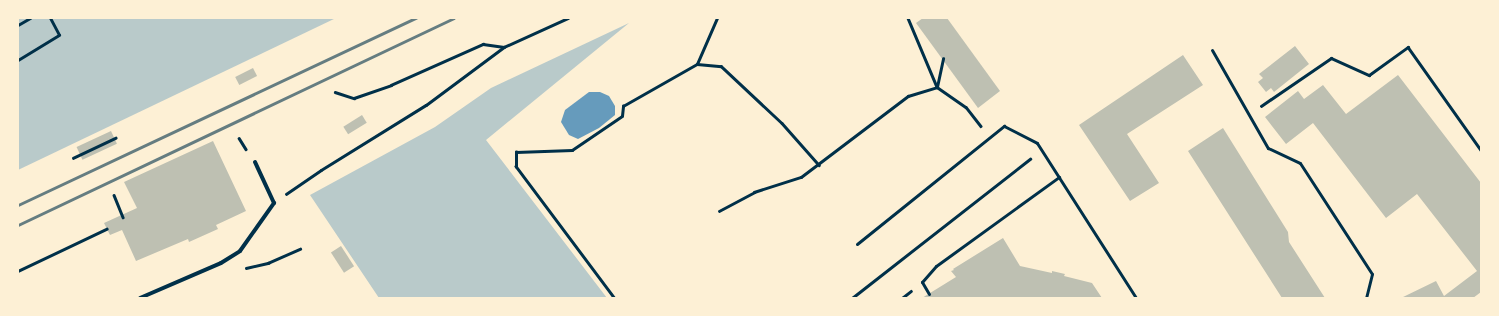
<!DOCTYPE html>
<style>
body{margin:0}
#map{position:relative;width:1499px;height:316px;overflow:hidden;background:#fdf0d5;font-family:"Alegreya Sans",sans-serif}
div>[style]{position:absolute}
.green>*{inset:0;background:#b9caca}
.water>*{inset:0;background:#669bbc}
.building>*{inset:0;background:#bec0b2;transform-origin:0 0}
.path>*{height:2.5px;margin:-1.25px;padding:0 1.25px;transform-origin:1.25px;border-radius:1.25px;background:#003049}
.service>*{height:3px;margin:-1.5px;padding:0 1.5px;transform-origin:1.5px;border-radius:1.5px;background:#003049}
.minor>*{height:4px;margin:-2px;padding:0 2px;transform-origin:2px;border-radius:2px;background:#003049}
.rail>*{height:3px;margin:-1.5px;padding:0 1.5px;transform-origin:1.5px;border-radius:1.5px;background:#657d81}
span{translate:-50% -50%;white-space:nowrap;text-align:center;line-height:1.15;-webkit-text-stroke:3px #fdf0d5;paint-order:stroke}
.frame{position:absolute;inset:0;border:19px solid #fdf0d5;pointer-events:none}
</style>
<div id="map">
<div class="green">
<i style="clip-path:polygon(18px 18px,336px 18px,18px 170px)"></i>
<i style="clip-path:polygon(629px 23px,486px 140px,607px 298px,379px 298px,310px 195px,435px 127px,491px 88px)"></i>
</div>
<div class="water">
<i style="clip-path:polygon(589px 92px,600px 92px,609px 96px,615px 106px,615px 115px,599px 128px,578px 139px,569px 135px,561px 122px,565px 110px)"></i>
</div>
<div class="building">
<i style="clip-path:polygon(923px 18px,947px 18px,1000px 91px,978px 108px,916px 23px)"></i>
<i style="clip-path:polygon(1295px 46px,1309px 64px,1274px 92px,1271px 88px,1266px 92px,1258px 82px,1263px 78px,1259px 74px)"></i>
<i style="clip-path:polygon(1183px 55px,1203px 85px,1127px 134px,1159px 183px,1130px 201px,1079px 125px)"></i>
<i style="left:253px;top:68px;width:9px;height:20px;rotate:63deg"></i>
<i style="clip-path:polygon(1398px 75px,1481px 183px,1481px 292px,1473px 298px,1401px 298px,1436px 281px,1444px 296px,1477px 271px,1417px 194px,1386px 218px,1313px 123px,1286px 144px,1265px 117px,1298px 91px,1304px 99px,1323px 85px,1346px 114px)"></i>
<i style="left:362px;top:115px;width:9px;height:22px;rotate:58deg"></i>
<i style="clip-path:polygon(1223px 128px,1288px 232px,1289px 242px,1325px 298px,1282px 298px,1188px 151px)"></i>
<i style="left:111px;top:131px;width:14px;height:38px;rotate:65deg"></i>
<i style="clip-path:polygon(213px 141px,246px 211px,216px 225px,218px 229px,189px 242px,188px 239px,136px 261px,122px 230px,110px 235px,104px 223px,137px 208px,124px 182px)"></i>
<i style="clip-path:polygon(1003px 238px,1020px 266px,1052px 273px,1052px 271px,1065px 274px,1064px 276px,1092px 283px,1102px 298px,922px 298px,956px 277px,951px 271px,954px 270px,953px 269px)"></i>
<i style="left:341px;top:246px;width:24px;height:12px;rotate:57deg"></i>
</div>
<div class="path">
<i style="left:908px;top:18px;width:75px;rotate:67.2deg"></i>
<i style="left:18px;top:25px;width:14px;rotate:-30deg"></i>
<i style="left:18px;top:60px;width:48px;rotate:-31.4deg"></i>
<i style="left:59px;top:35px;width:19px;rotate:-118deg"></i>
<i style="left:697px;top:64px;width:50px;rotate:-66.5deg"></i>
<i style="left:937px;top:87px;width:29px;rotate:-78deg"></i>
<i style="left:335px;top:92px;width:20px;rotate:18deg"></i>
<i style="left:354px;top:98px;width:39px;rotate:-19deg"></i>
<i style="left:391px;top:85px;width:101px;rotate:-24deg"></i>
<i style="left:483px;top:44px;width:21px;rotate:8deg"></i>
<i style="left:1261px;top:106px;width:85px;rotate:-34.4deg"></i>
<i style="left:1331px;top:58px;width:42px;rotate:24.1deg"></i>
<i style="left:1369px;top:75px;width:48px;rotate:-35.7deg"></i>
<i style="left:1408px;top:47px;width:126px;rotate:54.7deg"></i>
<i style="left:239px;top:138px;width:13px;rotate:58deg"></i>
<i style="left:73px;top:158px;width:47px;rotate:-25.5deg"></i>
<i style="left:286px;top:194px;width:42px;rotate:-34.4deg"></i>
<i style="left:321px;top:170px;width:123px;rotate:-31.8deg"></i>
<i style="left:426px;top:105px;width:97px;rotate:-36.6deg"></i>
<i style="left:504px;top:47px;width:70px;rotate:-24.4deg"></i>
<i style="left:114px;top:195px;width:24px;rotate:68deg"></i>
<i style="left:719px;top:211px;width:40px;rotate:-28deg"></i>
<i style="left:754px;top:192px;width:49px;rotate:-17.7deg"></i>
<i style="left:801px;top:177px;width:134px;rotate:-37.1deg"></i>
<i style="left:908px;top:96px;width:30px;rotate:-17deg"></i>
<i style="left:937px;top:87px;width:35px;rotate:35deg"></i>
<i style="left:966px;top:107px;width:24px;rotate:52deg"></i>
<i style="left:246px;top:268px;width:23px;rotate:-13deg"></i>
<i style="left:268px;top:263px;width:35px;rotate:-24deg"></i>
<i style="left:18px;top:271px;width:98px;rotate:-25.5deg"></i>
<i style="left:614px;top:298px;width:164px;rotate:-126.8deg"></i>
<i style="left:516px;top:167px;width:15px;rotate:-90deg"></i>
<i style="left:516px;top:152px;width:56px;rotate:-2deg"></i>
<i style="left:572px;top:150px;width:60px;rotate:-34.2deg"></i>
<i style="left:622px;top:116px;width:10px;rotate:-84deg"></i>
<i style="left:623px;top:106px;width:85px;rotate:-29.6deg"></i>
<i style="left:697px;top:64px;width:24px;rotate:5deg"></i>
<i style="left:721px;top:66px;width:83px;rotate:43.1deg"></i>
<i style="left:782px;top:123px;width:56px;rotate:48.6deg"></i>
<i style="left:852px;top:298px;width:226px;rotate:-38deg"></i>
<i style="left:902px;top:298px;width:11px;rotate:-38deg"></i>
</div>
<div class="service">
<i style="left:1212px;top:50px;width:113px;rotate:60.3deg"></i>
<i style="left:1268px;top:148px;width:35px;rotate:25deg"></i>
<i style="left:1300px;top:163px;width:132px;rotate:57deg"></i>
<i style="left:1372px;top:274px;width:25px;rotate:104deg"></i>
<i style="left:857px;top:244px;width:189px;rotate:-38.8deg"></i>
<i style="left:1004px;top:126px;width:37px;rotate:27deg"></i>
<i style="left:1037px;top:143px;width:184px;rotate:57.4deg"></i>
<i style="left:929px;top:294px;width:14px;rotate:-120deg"></i>
<i style="left:922px;top:282px;width:21px;rotate:-49deg"></i>
<i style="left:936px;top:266px;width:152px;rotate:-35.9deg"></i>
</div>
<div class="minor">
<i style="left:140px;top:298px;width:88px;rotate:-23.4deg"></i>
<i style="left:221px;top:263px;width:22px;rotate:-32deg"></i>
<i style="left:240px;top:251px;width:59px;rotate:-54.7deg"></i>
<i style="left:274px;top:203px;width:45px;rotate:-114.9deg"></i>
</div>
<div class="rail">
<i style="left:18px;top:205px;width:440px;rotate:-25.2deg"></i>
<i style="left:18px;top:225px;width:482px;rotate:-25.4deg"></i>
</div>
<div class="frame"></div>
</div>
